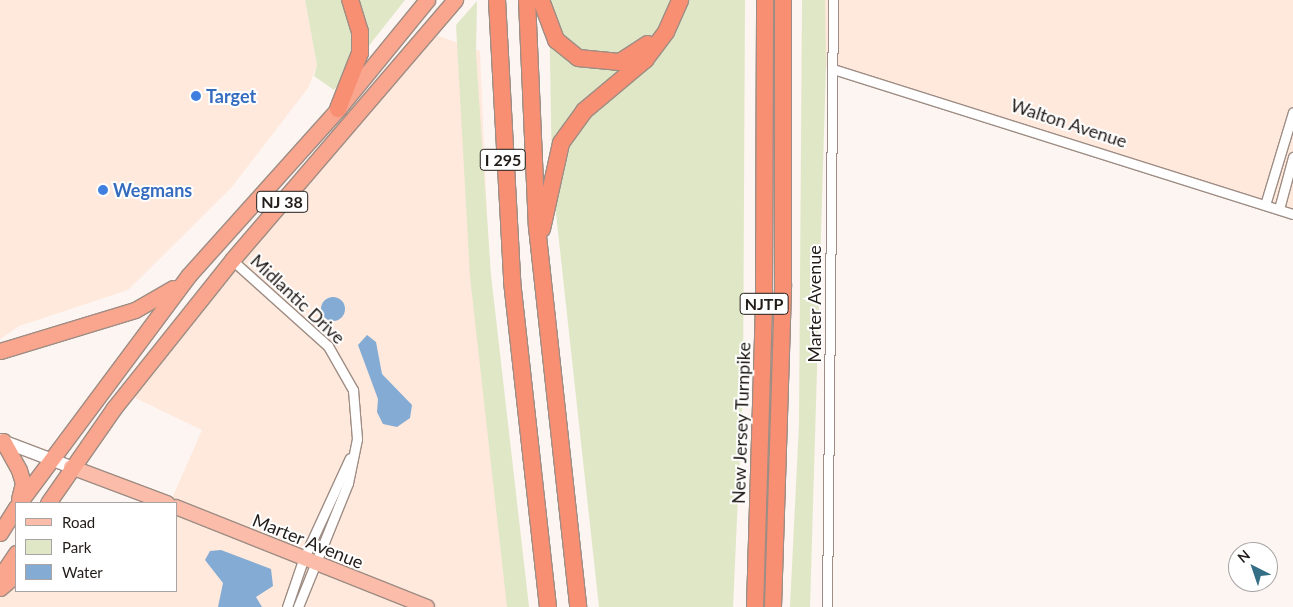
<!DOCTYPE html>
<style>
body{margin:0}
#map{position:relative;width:1293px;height:607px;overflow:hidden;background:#fdf5f1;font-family:Lato,sans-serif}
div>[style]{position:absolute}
.commercial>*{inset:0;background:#ffe8dc}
.green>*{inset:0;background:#e0e7c6}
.water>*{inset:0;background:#83abd3}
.round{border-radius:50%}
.roads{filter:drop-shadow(1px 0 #9e8d84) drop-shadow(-1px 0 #9e8d84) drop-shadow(0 1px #9e8d84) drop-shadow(0 -1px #9e8d84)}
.minor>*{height:9px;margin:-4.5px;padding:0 4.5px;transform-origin:4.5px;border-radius:4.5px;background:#fff}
.secondary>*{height:12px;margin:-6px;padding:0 6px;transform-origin:6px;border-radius:6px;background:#fff}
.primary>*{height:14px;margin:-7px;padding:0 7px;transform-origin:7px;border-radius:7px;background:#fbbcaa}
.trunk>*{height:15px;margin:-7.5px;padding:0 7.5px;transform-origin:7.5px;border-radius:7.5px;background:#faa68e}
.motorway>*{height:16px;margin:-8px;padding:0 8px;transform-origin:8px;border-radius:8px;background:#f98f72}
.dots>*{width:14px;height:14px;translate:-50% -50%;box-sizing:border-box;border:2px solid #fff;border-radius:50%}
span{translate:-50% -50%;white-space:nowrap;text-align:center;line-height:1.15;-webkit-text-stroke:4px #fff;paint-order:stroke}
.shield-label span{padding:1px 4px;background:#fff;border:1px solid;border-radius:4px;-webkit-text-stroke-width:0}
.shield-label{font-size:16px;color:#221c18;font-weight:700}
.shop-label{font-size:18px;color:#366cbe;font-weight:700}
.left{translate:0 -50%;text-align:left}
.street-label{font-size:18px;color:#221c18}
.legend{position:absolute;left:15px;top:502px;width:162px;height:90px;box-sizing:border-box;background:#fff;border:1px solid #a7a4a3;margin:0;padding:6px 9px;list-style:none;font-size:15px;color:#221c18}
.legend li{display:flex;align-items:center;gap:10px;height:25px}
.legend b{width:25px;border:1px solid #a7a4a3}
.north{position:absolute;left:1228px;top:542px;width:50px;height:50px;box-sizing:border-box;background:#fff;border:1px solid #a7a4a3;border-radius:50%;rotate:319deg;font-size:14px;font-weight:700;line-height:20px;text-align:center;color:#221c18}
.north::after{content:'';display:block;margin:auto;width:18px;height:22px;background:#356f87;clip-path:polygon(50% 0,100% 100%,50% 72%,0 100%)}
</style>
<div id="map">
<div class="commercial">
<i style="clip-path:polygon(0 0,305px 0,317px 65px,308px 88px,231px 188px,128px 290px,19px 326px,0 339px)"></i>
<i style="clip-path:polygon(805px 0,1293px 0,1293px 214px,806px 61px)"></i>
<i style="clip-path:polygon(428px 32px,480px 51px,491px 312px,527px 607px,0 607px,0 589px,16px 574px,16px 591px,176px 591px,176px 503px,170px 503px,202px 430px,127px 394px)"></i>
</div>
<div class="green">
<i style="clip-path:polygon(305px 0,405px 0,334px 90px,314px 76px,317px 65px)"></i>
<i style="clip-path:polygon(549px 0,745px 0,743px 386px,733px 607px,599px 607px,552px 177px)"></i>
<i style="clip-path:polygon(802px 0,825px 0,826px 65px,810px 607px,790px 607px,799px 424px)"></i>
<i style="clip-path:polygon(477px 1px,476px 54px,491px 275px,529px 607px,507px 607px,470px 277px,456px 25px)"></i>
</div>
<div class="water">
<i class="round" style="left:321px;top:297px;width:24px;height:24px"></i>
<i style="clip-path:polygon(367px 335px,376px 342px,382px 374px,412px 405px,410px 418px,397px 427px,383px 424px,377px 412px,378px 399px,358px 345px)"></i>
<i style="clip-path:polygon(221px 550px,271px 569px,273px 586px,256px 597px,262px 607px,218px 607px,223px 583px,205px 560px,210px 551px)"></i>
</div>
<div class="roads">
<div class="minor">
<i style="left:833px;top:69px;width:482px;rotate:17.5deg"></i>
<i style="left:1265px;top:205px;width:97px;rotate:-73.2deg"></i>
<i style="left:1279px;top:209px;width:54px;rotate:-74.9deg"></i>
<i style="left:232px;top:260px;width:129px;rotate:41.9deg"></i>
<i style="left:328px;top:346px;width:51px;rotate:60.4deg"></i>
<i style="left:353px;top:390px;width:49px;rotate:85.3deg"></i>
<i style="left:357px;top:439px;width:45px;rotate:101.6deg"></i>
<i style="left:348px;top:483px;width:134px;rotate:112deg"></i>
<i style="left:287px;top:607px;width:50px;rotate:-71.2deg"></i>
<i style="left:303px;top:560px;width:112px;rotate:-65.3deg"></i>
<i style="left:827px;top:607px;width:607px;rotate:-89.43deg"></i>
</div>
<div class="secondary">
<i style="left:0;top:440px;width:76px;rotate:20.8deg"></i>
</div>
<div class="primary">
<i style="left:71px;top:467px;width:103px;rotate:20.6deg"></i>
<i style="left:176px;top:507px;width:270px;rotate:21.7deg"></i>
</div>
<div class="trunk">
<i style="left:0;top:351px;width:141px;rotate:-16.9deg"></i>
<i style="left:135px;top:310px;width:44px;rotate:-30.1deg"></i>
<i style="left:3px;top:441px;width:33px;rotate:61deg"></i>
<i style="left:19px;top:470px;width:14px;rotate:73deg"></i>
<i style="left:23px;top:483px;width:16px;rotate:104deg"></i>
<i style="left:19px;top:503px;width:284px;rotate:-53.3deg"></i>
<i style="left:189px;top:275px;width:223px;rotate:-48.1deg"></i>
<i style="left:338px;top:109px;width:141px;rotate:-50.8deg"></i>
<i style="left:48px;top:503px;width:116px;rotate:-55.2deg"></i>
<i style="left:114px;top:408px;width:189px;rotate:-51.4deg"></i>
<i style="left:232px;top:260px;width:343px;rotate:-49.4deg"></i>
<i style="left:0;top:533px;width:31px;rotate:-58deg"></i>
<i style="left:0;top:577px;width:29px;rotate:-56deg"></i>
<i style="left:0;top:588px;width:21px;rotate:-41deg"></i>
</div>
<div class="motorway">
<i style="left:497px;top:0;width:281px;rotate:86.9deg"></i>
<i style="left:512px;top:281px;width:328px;rotate:83.7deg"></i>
<i style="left:527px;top:0;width:227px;rotate:87.5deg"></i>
<i style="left:537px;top:227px;width:382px;rotate:83.8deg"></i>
<i style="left:541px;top:0;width:43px;rotate:69.4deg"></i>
<i style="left:556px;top:40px;width:28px;rotate:39deg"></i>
<i style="left:578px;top:58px;width:42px;rotate:5.4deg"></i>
<i style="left:620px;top:62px;width:33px;rotate:-33deg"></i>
<i style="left:338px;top:109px;width:60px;rotate:-68.6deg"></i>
<i style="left:360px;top:53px;width:21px;rotate:-90deg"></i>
<i style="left:360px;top:32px;width:34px;rotate:-107deg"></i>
<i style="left:542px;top:229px;width:88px;rotate:-77.5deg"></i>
<i style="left:561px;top:143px;width:39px;rotate:-54deg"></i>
<i style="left:584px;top:111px;width:80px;rotate:-39.9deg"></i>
<i style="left:645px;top:60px;width:35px;rotate:-53deg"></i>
<i style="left:666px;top:32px;width:35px;rotate:-66deg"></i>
<i style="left:755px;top:607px;width:303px;rotate:-88.3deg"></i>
<i style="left:764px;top:304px;width:304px;rotate:-89.8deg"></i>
<i style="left:773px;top:607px;width:323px;rotate:-88.2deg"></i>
<i style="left:783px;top:284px;width:284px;rotate:-90deg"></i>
</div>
</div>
<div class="dots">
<i style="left:196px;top:96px;background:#3f7fe0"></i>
<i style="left:103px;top:190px;background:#3f7fe0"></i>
</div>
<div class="shield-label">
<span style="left:503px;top:160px">I 295</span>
<span style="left:282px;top:202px">NJ 38</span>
<span style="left:764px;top:304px">NJTP</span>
</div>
<div class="shop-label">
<span class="left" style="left:206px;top:96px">Target</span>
<span class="left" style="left:113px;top:190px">Wegmans</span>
</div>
<div class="street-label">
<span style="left:1069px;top:123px;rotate:18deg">Walton Avenue</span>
<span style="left:298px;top:299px;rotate:43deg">Midlantic Drive</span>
<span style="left:814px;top:304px;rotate:-90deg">Marter Avenue</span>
<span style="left:741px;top:423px;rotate:-88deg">New Jersey Turnpike</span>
<span style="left:308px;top:541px;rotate:22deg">Marter Avenue</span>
</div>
<ul class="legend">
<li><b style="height:6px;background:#fbbcaa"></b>Road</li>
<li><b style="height:14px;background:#e0e7c6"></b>Park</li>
<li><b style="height:14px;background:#83abd3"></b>Water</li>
</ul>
<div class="north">N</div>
</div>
